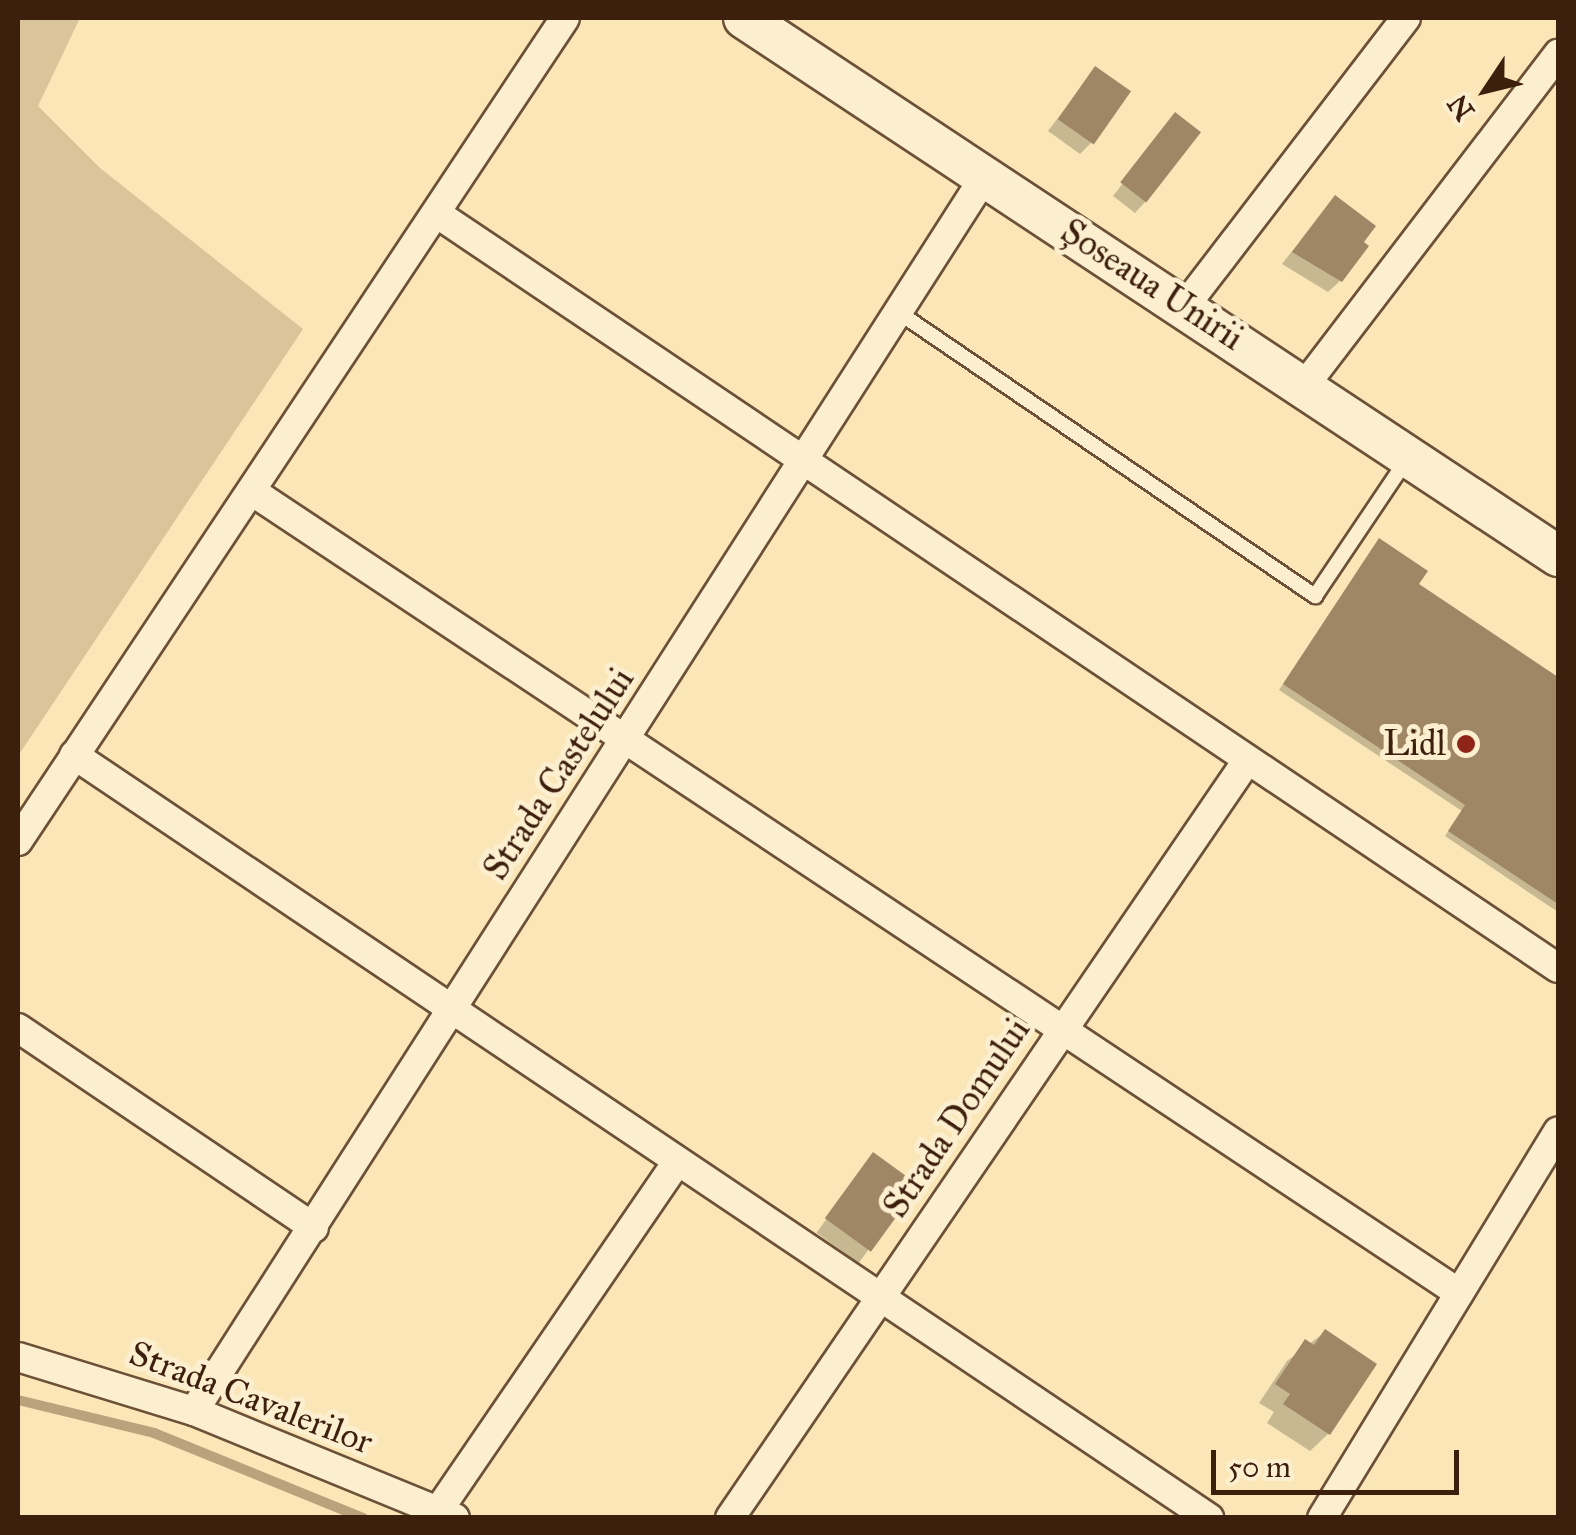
<!DOCTYPE html>
<meta charset="utf-8">
<style>
body{margin:0}
#map{position:relative;width:1576px;height:1535px;overflow:hidden;background:#fae6b7;font-family:"IM FELL Great Primer",serif}
div>[style]{position:absolute}
.green>*{inset:0;background:#dac49a}
.shadow>*{inset:0;background:#0003;transform-origin:0 0}
.stream>*{height:10px;margin:-5px;padding:0 5px;transform-origin:5px;border-radius:5px;background:#baa27d}
.building>*{inset:0;background:#9f8665;transform-origin:0 0}
.roads{filter:drop-shadow(2px 0 #6c5138) drop-shadow(-2px 0 #6c5138) drop-shadow(0 2px #6c5138) drop-shadow(0 -2px #6c5138)}
.lane>*{height:14px;margin:-7px;padding:0 7px;transform-origin:7px;border-radius:7px;background:#fcefd0}
.street>*{height:28px;margin:-14px;padding:0 14px;transform-origin:14px;border-radius:14px;background:#fcefd0}
.secondary>*{height:40px;margin:-20px;padding:0 20px;transform-origin:20px;border-radius:20px;background:#fcefd0}
.dots>*{width:28px;height:28px;translate:-50% -50%;box-sizing:border-box;border:5px solid #fcefd0;border-radius:50%}
span{translate:-50% -50%;white-space:nowrap;text-align:center;line-height:1.15;-webkit-text-stroke:10px #fcefd0;paint-order:stroke}
.street-label{font-size:35px;color:#3d1f0d}
.poi-label{font-size:35px;color:#3d1f0d}
.right{translate:-100% -50%;text-align:right}
.frame{position:absolute;inset:0;border:20px solid #3d1f0d;pointer-events:none}
.north{position:absolute;left:1436px;top:40px;width:100px;height:100px;-webkit-text-stroke:8px #fcefd0;paint-order:stroke;rotate:235deg;font-size:28px;font-weight:700;line-height:40px;text-align:center;color:#3d1f0d}
.north::after{content:'';display:block;margin:auto;width:35px;height:45px;background:#3d1f0d;clip-path:polygon(50% 0,100% 100%,50% 72%,0 100%)}
.scale{position:absolute;left:1211px;top:1450px;width:248px;height:45px;box-sizing:border-box;border:5px solid #3d1f0d;border-top:0;padding-left:12px;font-size:30px;line-height:35px;white-space:nowrap;color:#3d1f0d;-webkit-text-stroke:8px #fcefd0;paint-order:stroke}
</style>
<div id="map">
<div class="green">
<i style="clip-path:polygon(18px 18px,80px 18px,38px 106px,100px 168px,303px 329px,18px 756px)"></i>
</div>
<div class="shadow">
<i style="clip-path:polygon(1095px 69px,1092px 142px,1080px 154px,1048px 131px)"></i>
<i style="clip-path:polygon(1175px 116px,1146px 201px,1135px 213px,1113px 196px)"></i>
<i style="clip-path:polygon(1324px 210px,1340px 281px,1328px 292px,1282px 264px)"></i>
<i style="clip-path:polygon(1374px 546px,1415px 585px,1558px 680px,1558px 912px,1445px 836px,1462px 811px,1279px 690px)"></i>
<i style="left:873px;top:1155px;width:52px;height:96px;rotate:36deg"></i>
<i style="clip-path:polygon(1325px 1332px,1328px 1434px,1310px 1451px,1267px 1423px,1274px 1412px,1259px 1403px,1287px 1361px)"></i>
</div>
<div class="stream">
<i style="left:18px;top:1400px;width:140px;rotate:13.6deg"></i>
<i style="left:154px;top:1433px;width:226px;rotate:22.1deg"></i>
</div>
<div class="building">
<i style="left:1095px;top:66px;width:44px;height:65px;rotate:35deg"></i>
<i style="left:1175px;top:112px;width:33px;height:89px;rotate:38deg"></i>
<i style="clip-path:polygon(1335px 195px,1376px 226px,1364px 242px,1369px 246px,1342px 282px,1292px 252px)"></i>
<i style="clip-path:polygon(1379px 538px,1428px 571px,1419px 584px,1558px 677px,1558px 904px,1448px 831px,1465px 805px,1283px 684px)"></i>
<i style="left:873px;top:1152px;width:57px;height:82px;rotate:36deg"></i>
<i style="clip-path:polygon(1325px 1329px,1377px 1364px,1330px 1435px,1283px 1404px,1290px 1394px,1275px 1384px,1305px 1339px,1314px 1345px)"></i>
</div>
<div class="roads">
<div class="lane">
<i style="left:898px;top:312px;width:505px;rotate:34.26deg"></i>
<i style="left:1315px;top:596px;width:161px;rotate:-56.1deg"></i>
</div>
<div class="street">
<i style="left:436px;top:213px;width:1352px;rotate:33.94deg"></i>
<i style="left:1185px;top:306px;width:363px;rotate:-52.5deg"></i>
<i style="left:1305px;top:385px;width:417px;rotate:-52.6deg"></i>
<i style="left:253px;top:492px;width:1448px;rotate:33.59deg"></i>
<i style="left:74px;top:755px;width:1368px;rotate:33.91deg"></i>
<i style="left:18px;top:841px;width:988px;rotate:-56.39deg"></i>
<i style="left:18px;top:1028px;width:357px;rotate:34deg"></i>
<i style="left:18px;top:1357px;width:184px;rotate:17.1deg"></i>
<i style="left:194px;top:1411px;width:282px;rotate:22.3deg"></i>
<i style="left:194px;top:1411px;width:1467px;rotate:-57.36deg"></i>
<i style="left:438px;top:1511px;width:424px;rotate:-55.6deg"></i>
<i style="left:730px;top:1518px;width:915px;rotate:-55.68deg"></i>
<i style="left:1322px;top:1518px;width:453px;rotate:-58.6deg"></i>
</div>
<div class="secondary">
<i style="left:744px;top:18px;width:976px;rotate:33.46deg"></i>
</div>
</div>
<div class="dots">
<i style="left:1466px;top:744px;background:#8f2418"></i>
</div>
<div class="street-label">
<span style="left:1152px;top:285px;rotate:33deg">Șoseaua Unirii</span>
<span style="left:559px;top:774px;rotate:-57deg">Strada Castelului</span>
<span style="left:957px;top:1118px;rotate:-56deg">Strada Domului</span>
<span style="left:251px;top:1398px;rotate:21deg">Strada Cavalerilor</span>
</div>
<div class="poi-label">
<span class="right" style="left:1446px;top:744px">Lidl</span>
</div>
<div class="frame"></div>
<div class="north">N</div>
<div class="scale">50 m</div>
</div>
